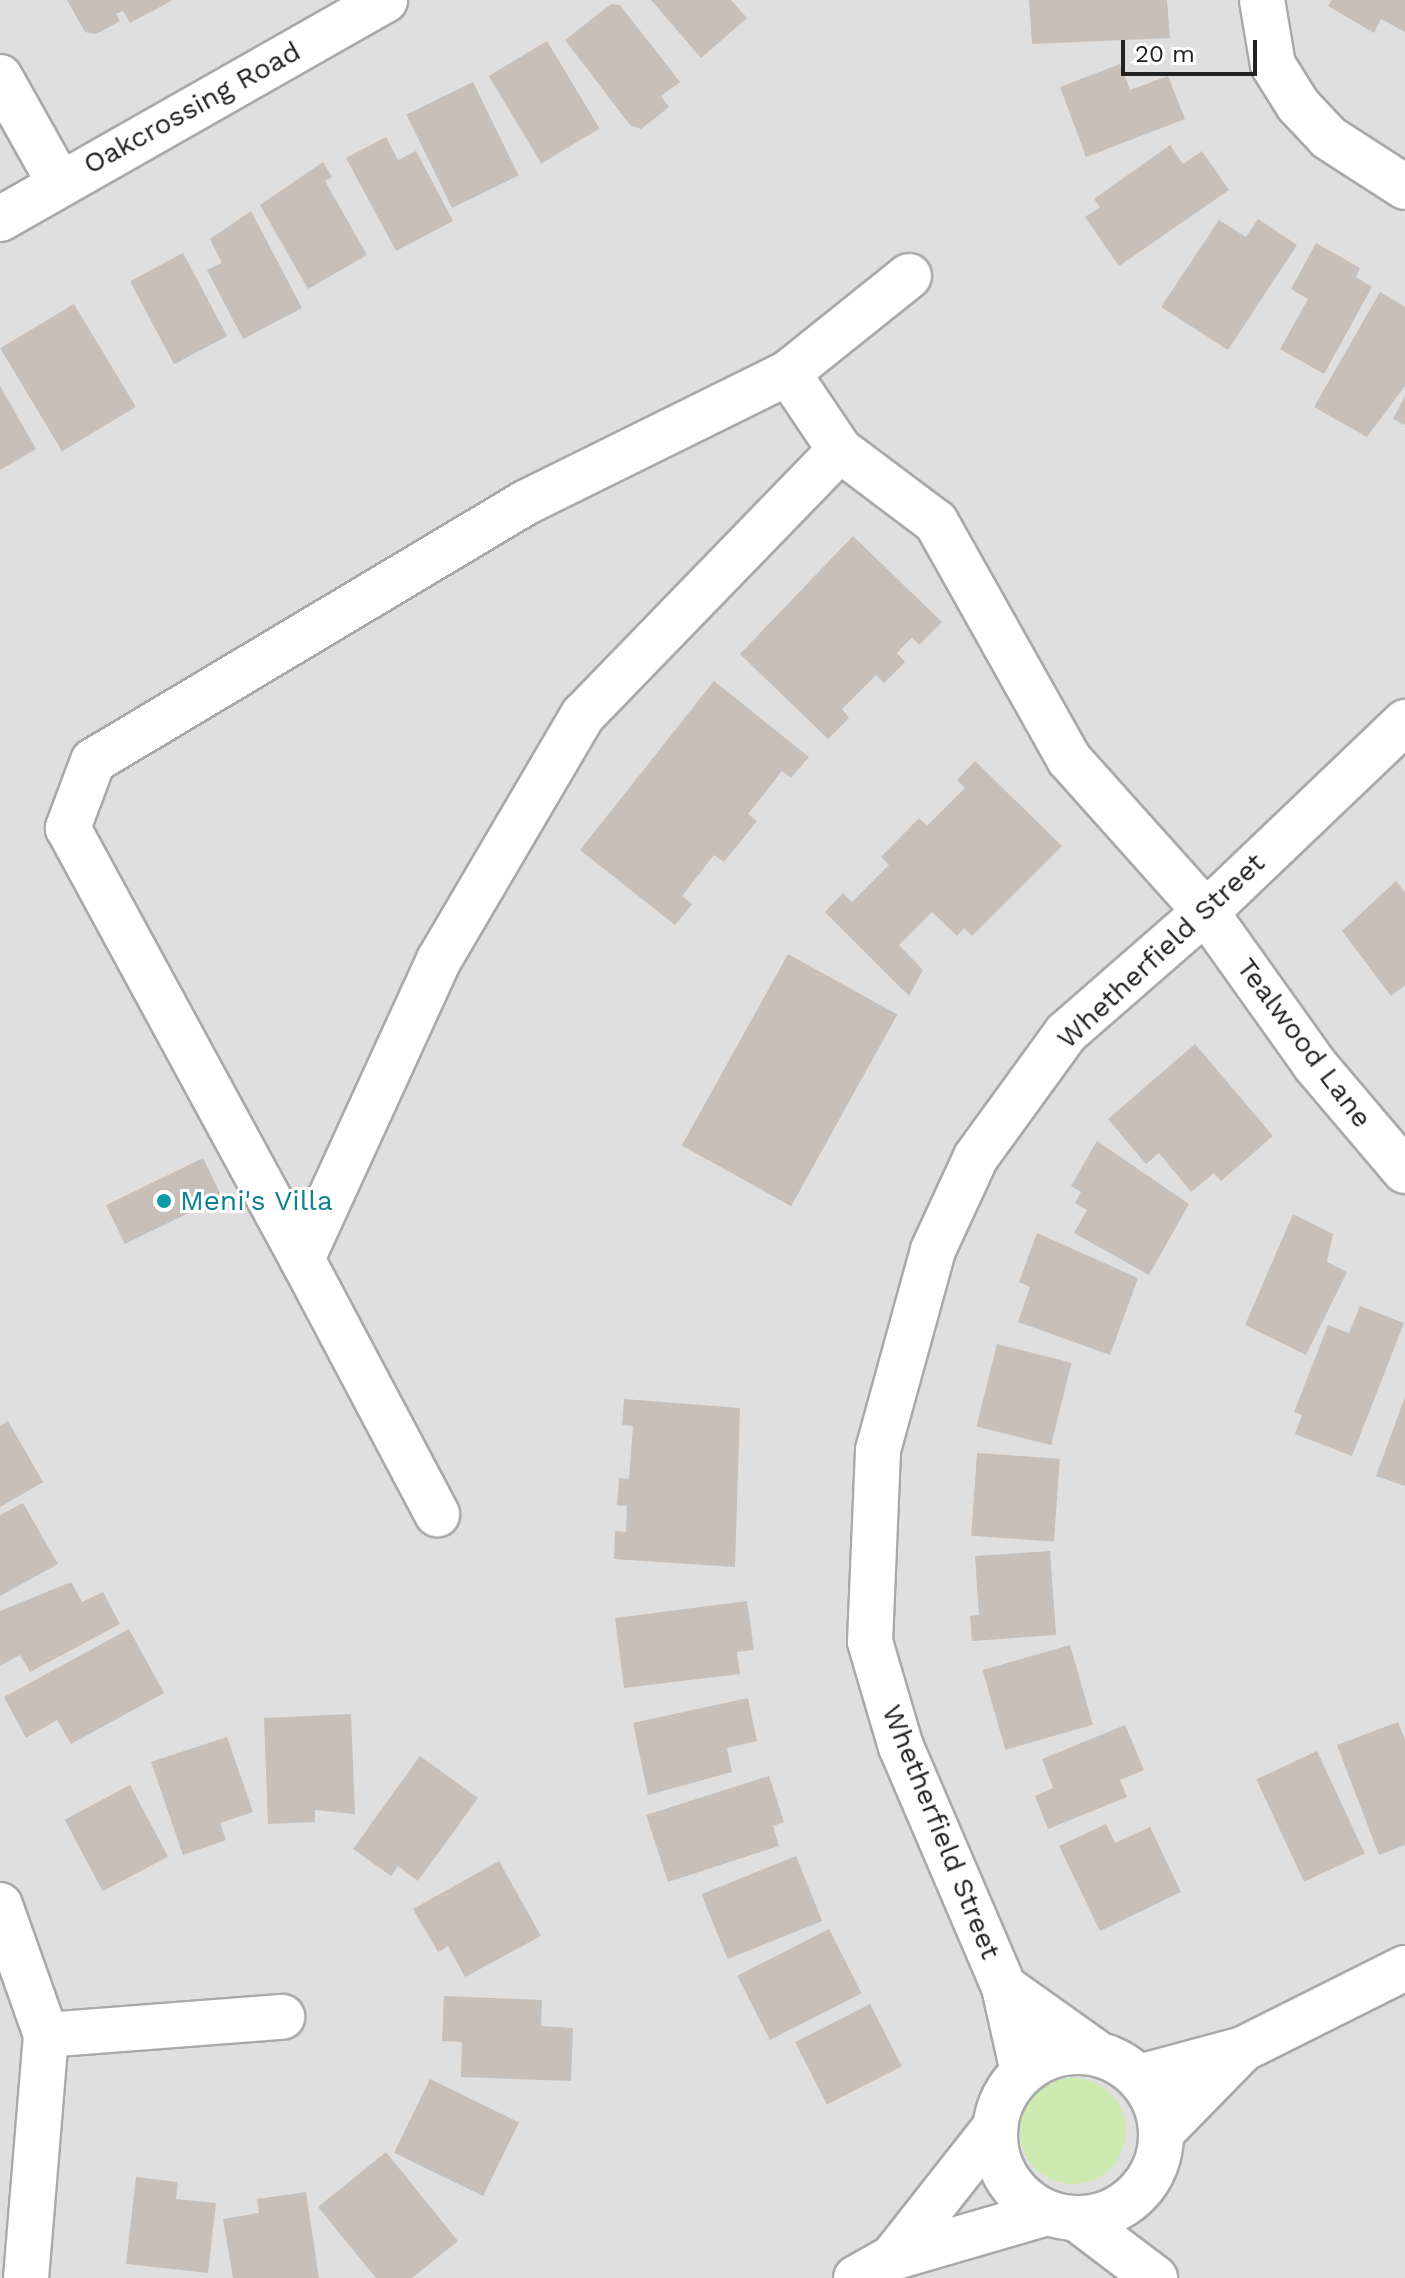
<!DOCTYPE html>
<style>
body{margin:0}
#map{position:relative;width:1405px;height:2278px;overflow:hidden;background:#f2efe9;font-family:"Work Sans",sans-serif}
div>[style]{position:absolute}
.residential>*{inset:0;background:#e0dfdf;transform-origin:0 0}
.grass>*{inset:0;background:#cdebb0}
.round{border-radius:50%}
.building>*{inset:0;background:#c7bfb8;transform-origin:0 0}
.roads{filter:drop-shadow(2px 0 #a9a9a9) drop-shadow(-2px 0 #a9a9a9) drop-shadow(0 2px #a9a9a9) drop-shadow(0 -2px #a9a9a9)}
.minor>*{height:44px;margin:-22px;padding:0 22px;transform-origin:22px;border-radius:22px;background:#fff}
.minor>.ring{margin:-22px;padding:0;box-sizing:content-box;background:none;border:44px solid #fff;border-radius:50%}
.dots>*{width:22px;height:22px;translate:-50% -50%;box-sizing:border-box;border:4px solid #fff;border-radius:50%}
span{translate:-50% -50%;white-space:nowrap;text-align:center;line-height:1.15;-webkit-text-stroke:6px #fff;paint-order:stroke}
.street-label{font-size:28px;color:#222}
.culture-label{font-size:28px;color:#0d838f}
.left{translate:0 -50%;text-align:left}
.scale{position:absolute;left:1121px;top:40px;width:136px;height:36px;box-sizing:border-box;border:4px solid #222;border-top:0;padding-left:10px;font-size:24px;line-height:28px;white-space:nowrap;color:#222;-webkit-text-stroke:6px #fff;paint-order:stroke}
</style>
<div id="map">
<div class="residential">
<i style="left:0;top:0;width:1405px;height:2278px"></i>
</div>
<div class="grass">
<i class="round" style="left:1020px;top:2078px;width:106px;height:106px"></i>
</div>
<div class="building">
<i style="clip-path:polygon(67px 0,173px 0,130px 23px,123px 11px,116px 14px,120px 21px,96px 34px,85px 32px)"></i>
<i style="clip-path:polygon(651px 0,731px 0,747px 18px,701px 58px)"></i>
<i style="clip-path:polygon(1029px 0,1167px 0,1170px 38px,1032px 44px)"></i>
<i style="clip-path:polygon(1332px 0,1405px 0,1405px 32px,1381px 19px,1374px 33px,1328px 6px)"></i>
<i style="clip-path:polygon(611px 4px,620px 5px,680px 82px,661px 96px,669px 107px,641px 129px,630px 125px,565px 40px)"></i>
<i style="left:547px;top:41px;width:102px;height:68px;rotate:59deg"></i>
<i style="clip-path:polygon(1120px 64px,1130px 90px,1168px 76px,1185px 119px,1086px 157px,1060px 87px)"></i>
<i style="left:473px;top:82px;width:104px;height:74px;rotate:64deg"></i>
<i style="clip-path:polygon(386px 137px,398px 160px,416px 151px,453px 221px,396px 251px,346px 158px)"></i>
<i style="clip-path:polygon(1170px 145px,1183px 164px,1202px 151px,1229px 190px,1119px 266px,1085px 217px,1100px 207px,1094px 199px)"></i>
<i style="clip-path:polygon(323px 162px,332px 177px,325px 181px,367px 255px,308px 289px,260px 205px)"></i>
<i style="clip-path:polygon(251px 211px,302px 308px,243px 339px,207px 270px,222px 263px,210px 239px)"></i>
<i style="clip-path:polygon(1258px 219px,1297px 245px,1228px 350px,1161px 307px,1219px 220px,1246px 237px)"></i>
<i style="clip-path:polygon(1316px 243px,1360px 268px,1356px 277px,1372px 287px,1324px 374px,1280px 349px,1308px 299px,1291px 289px)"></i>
<i style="left:183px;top:253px;width:94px;height:60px;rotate:62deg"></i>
<i style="clip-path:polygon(1380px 292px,1405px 307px,1405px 386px,1367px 437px,1314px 407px)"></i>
<i style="left:74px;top:304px;width:120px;height:86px;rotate:59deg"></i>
<i style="clip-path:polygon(0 386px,36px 449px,0 470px)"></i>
<i style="clip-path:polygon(1405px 396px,1405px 425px,1393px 419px)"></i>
<i style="clip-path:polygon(853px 536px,942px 622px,919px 645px,912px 637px,897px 653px,905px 662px,884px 683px,876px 675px,842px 709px,849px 718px,828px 739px,740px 654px)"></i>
<i style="clip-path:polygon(714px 681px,809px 757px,791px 778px,782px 771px,748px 814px,757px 821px,724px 862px,714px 855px,682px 896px,692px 904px,675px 925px,580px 850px)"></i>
<i style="clip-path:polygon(975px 761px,1062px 846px,972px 936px,964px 928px,957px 936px,932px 912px,899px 945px,923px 970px,909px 996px,825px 912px,843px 893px,852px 902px,889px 865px,881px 857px,919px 818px,927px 826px,965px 788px,957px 780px)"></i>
<i style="clip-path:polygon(1396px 881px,1405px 892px,1405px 985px,1391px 996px,1342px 931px)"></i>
<i style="left:788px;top:954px;width:125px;height:219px;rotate:29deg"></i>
<i style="clip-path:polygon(1195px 1044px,1273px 1136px,1221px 1181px,1214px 1173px,1191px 1192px,1159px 1153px,1146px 1164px,1108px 1119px)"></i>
<i style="clip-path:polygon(1097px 1141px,1189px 1204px,1149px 1275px,1074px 1233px,1087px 1210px,1075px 1203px,1081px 1192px,1071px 1186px)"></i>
<i style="left:203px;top:1158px;width:43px;height:108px;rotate:64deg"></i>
<i style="clip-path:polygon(1293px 1214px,1333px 1234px,1327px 1262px,1347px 1272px,1306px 1355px,1245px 1325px)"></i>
<i style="clip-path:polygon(1037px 1233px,1138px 1278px,1110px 1355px,1018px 1322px,1030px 1287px,1019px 1282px)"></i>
<i style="clip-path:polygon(1360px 1306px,1404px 1323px,1352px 1456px,1295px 1434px,1302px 1415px,1294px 1412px,1328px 1325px,1349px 1333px)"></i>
<i style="left:997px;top:1344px;width:77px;height:85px;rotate:14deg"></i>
<i style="clip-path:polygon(1405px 1397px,1405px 1486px,1376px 1476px)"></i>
<i style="clip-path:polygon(624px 1399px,740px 1408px,735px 1567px,614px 1559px,615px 1531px,626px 1532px,627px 1506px,617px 1505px,619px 1478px,629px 1479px,633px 1426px,622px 1425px)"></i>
<i style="clip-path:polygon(8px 1421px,43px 1482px,0 1507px,0 1426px)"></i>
<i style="left:977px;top:1453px;width:83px;height:83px;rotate:4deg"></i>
<i style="clip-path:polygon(23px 1503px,58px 1564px,0 1596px,0 1515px)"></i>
<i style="clip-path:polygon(1050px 1551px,1056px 1635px,972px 1641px,970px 1616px,979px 1615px,975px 1556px)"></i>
<i style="clip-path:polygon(71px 1582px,82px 1602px,103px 1592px,120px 1624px,30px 1672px,20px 1655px,0 1666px,0 1611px)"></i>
<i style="clip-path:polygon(747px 1601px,754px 1650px,737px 1652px,740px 1674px,624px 1688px,615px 1618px)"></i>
<i style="clip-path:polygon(129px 1629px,164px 1693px,71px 1744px,57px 1720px,26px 1738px,4px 1697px)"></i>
<i style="left:1070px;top:1645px;width:83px;height:91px;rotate:74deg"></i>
<i style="clip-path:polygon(748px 1698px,757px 1741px,727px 1748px,732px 1772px,648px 1795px,633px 1723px)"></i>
<i style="clip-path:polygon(351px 1714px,355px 1814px,315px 1810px,315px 1822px,268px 1824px,264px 1718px)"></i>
<i style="clip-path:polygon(1398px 1722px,1405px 1740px,1405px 1845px,1379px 1855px,1337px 1745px)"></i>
<i style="clip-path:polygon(1125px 1725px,1144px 1770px,1120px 1780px,1127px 1797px,1048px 1829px,1035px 1796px,1053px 1788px,1042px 1759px)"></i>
<i style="clip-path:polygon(227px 1737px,253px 1812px,220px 1823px,226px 1840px,183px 1855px,151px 1762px)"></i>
<i style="left:1317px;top:1751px;width:113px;height:67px;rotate:65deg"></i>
<i style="clip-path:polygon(420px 1756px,478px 1798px,418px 1881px,398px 1866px,391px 1876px,353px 1849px)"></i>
<i style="clip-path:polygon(769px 1776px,784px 1822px,773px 1826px,779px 1846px,668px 1882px,646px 1815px)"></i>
<i style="left:130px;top:1785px;width:81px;height:74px;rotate:62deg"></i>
<i style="clip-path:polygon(1106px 1824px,1115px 1843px,1150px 1827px,1181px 1892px,1100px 1931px,1059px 1846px)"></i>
<i style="left:796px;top:1856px;width:70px;height:102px;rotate:68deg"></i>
<i style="clip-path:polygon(499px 1861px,541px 1936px,465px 1977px,448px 1946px,438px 1952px,413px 1909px)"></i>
<i style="left:829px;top:1929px;width:72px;height:103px;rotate:63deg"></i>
<i style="clip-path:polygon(444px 1996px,542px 2000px,541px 2026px,573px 2028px,571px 2081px,461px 2077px,462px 2042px,442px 2041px)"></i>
<i style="left:870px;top:2004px;width:70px;height:84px;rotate:63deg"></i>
<i style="left:430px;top:2079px;width:99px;height:82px;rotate:26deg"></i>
<i style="clip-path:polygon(386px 2152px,458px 2241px,412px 2278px,376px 2278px,318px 2207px)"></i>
<i style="clip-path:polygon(136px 2177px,178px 2182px,176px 2199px,216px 2203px,208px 2273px,126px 2264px)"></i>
<i style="clip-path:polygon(306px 2192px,319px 2278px,233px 2278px,223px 2219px,259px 2213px,257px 2199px)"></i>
</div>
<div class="roads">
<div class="minor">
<i style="left:1262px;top:0;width:66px;rotate:80.4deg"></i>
<i style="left:1273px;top:65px;width:47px;rotate:58deg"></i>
<i style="left:1298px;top:105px;width:45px;rotate:46.8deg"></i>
<i style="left:1329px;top:138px;width:90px;rotate:32.8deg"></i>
<i style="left:0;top:77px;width:120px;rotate:60.7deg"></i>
<i style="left:0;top:219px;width:443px;rotate:-29.6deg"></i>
<i style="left:909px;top:276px;width:155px;rotate:141.3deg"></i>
<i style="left:788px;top:373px;width:293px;rotate:153.7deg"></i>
<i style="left:525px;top:503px;width:503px;rotate:149.15deg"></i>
<i style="left:93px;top:761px;width:72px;rotate:110.5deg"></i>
<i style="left:68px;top:828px;width:490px;rotate:61.5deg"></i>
<i style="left:302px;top:1259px;width:329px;rotate:-65.4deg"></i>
<i style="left:439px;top:960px;width:284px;rotate:-59.6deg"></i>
<i style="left:583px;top:715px;width:369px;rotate:-45.9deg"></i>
<i style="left:840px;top:450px;width:120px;rotate:36.9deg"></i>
<i style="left:936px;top:522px;width:272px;rotate:60.7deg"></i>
<i style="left:1069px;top:759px;width:205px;rotate:48.2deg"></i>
<i style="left:1206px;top:912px;width:188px;rotate:54.5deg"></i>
<i style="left:1315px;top:1065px;width:139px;rotate:49.7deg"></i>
<i style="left:788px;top:373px;width:93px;rotate:56deg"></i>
<i style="left:302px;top:1259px;width:289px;rotate:62.1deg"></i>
<i style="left:0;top:1905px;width:138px;rotate:70.5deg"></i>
<i style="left:46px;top:2035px;width:244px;rotate:94.7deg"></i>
<i style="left:1004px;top:1987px;width:110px;rotate:35.4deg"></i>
<i style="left:46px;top:2035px;width:237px;rotate:-4.4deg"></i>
<i class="ring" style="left:995px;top:2052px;width:122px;height:122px"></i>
<i style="left:1023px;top:2072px;width:87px;rotate:-102.6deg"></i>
<i style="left:1004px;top:1987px;width:261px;rotate:-113.2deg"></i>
<i style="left:901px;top:1747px;width:109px;rotate:-106.4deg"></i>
<i style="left:870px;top:1642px;width:192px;rotate:-87.6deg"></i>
<i style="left:878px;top:1450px;width:207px;rotate:-74.6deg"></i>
<i style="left:933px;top:1250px;width:102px;rotate:-65.2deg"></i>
<i style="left:976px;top:1157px;width:153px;rotate:-54deg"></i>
<i style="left:1066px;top:1033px;width:206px;rotate:-41.1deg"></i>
<i style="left:1221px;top:898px;width:255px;rotate:-43.7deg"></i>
<i style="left:1139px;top:2077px;width:108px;rotate:-15.1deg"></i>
<i style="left:1243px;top:2049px;width:181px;rotate:-26.6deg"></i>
<i style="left:1163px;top:2131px;width:113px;rotate:-45.7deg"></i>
<i style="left:1077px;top:2219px;width:98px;rotate:37.1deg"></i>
<i style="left:892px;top:2258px;width:167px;rotate:-51.8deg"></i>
<i style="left:856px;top:2278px;width:41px;rotate:-29.1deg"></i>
<i style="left:892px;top:2258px;width:161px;rotate:-16.2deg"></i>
</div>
</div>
<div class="dots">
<i style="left:164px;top:1201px;background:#0f9aa8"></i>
</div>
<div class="street-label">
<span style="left:192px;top:108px;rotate:-29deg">Oakcrossing Road</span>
<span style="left:1161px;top:951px;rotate:-43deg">Whetherfield Street</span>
<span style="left:1304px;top:1043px;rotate:53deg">Tealwood Lane</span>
<span style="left:941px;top:1832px;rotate:68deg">Whetherfield Street</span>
</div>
<div class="culture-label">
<span class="left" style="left:180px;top:1201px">Meni's Villa</span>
</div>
<div class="scale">20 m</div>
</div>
